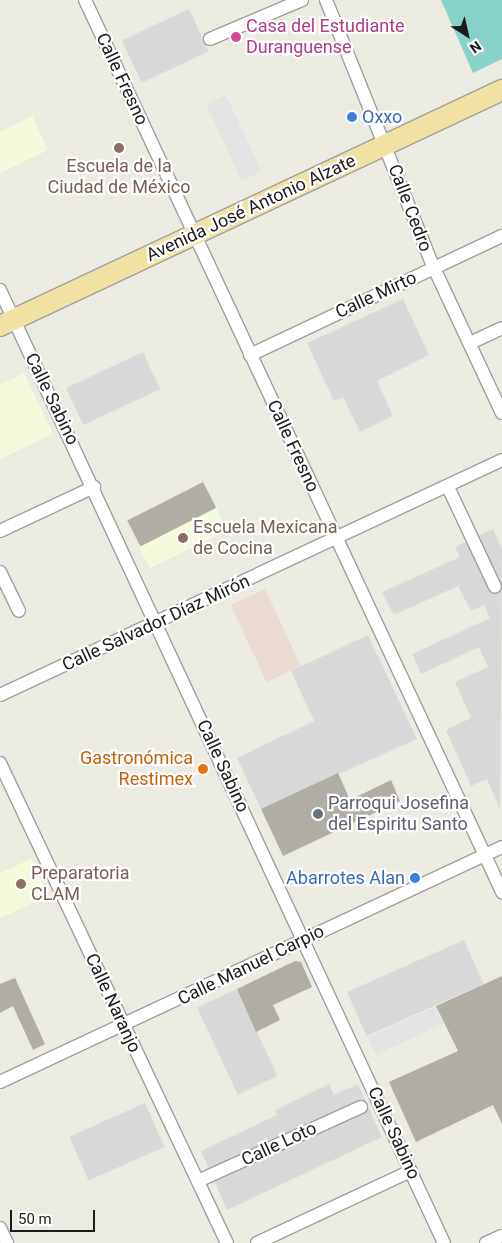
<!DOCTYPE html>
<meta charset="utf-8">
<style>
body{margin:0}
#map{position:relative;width:502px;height:1243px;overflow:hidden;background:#ecebe2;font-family:Roboto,sans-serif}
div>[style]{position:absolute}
.residential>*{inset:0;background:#d9d8d8;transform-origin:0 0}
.commercial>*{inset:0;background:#ebdad2;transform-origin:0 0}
.education>*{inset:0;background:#f3fbdc;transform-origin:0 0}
.pitch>*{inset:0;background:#88d3c8}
.parking>*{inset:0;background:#e3e3e3;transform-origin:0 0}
.building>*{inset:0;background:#b0ada5;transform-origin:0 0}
.roads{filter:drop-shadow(1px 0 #9f9f9f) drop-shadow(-1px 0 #9f9f9f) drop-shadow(0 1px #9f9f9f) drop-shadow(0 -1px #9f9f9f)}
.minor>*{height:12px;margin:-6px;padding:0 6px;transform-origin:6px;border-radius:6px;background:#fff}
.primary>*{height:20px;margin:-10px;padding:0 10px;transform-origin:10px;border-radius:10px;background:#f0e2a2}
.dots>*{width:14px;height:14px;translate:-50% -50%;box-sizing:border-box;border:2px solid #fff;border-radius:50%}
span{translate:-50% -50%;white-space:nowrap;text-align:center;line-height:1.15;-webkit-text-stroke:4.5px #fff;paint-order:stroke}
.hotel-label{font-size:18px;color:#b23c85}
.left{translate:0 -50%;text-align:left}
.street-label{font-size:18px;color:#1b1b1b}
.shop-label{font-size:18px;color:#366cbe}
.right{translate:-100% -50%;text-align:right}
.education-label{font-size:18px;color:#785e54}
.food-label{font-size:18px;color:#c56008}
.worship-label{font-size:18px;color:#5b616d}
.north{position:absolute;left:442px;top:10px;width:50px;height:50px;-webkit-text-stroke:4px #fff;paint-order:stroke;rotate:145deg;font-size:14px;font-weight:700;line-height:20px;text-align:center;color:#1b1b1b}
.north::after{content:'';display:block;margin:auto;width:18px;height:22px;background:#1b1b1b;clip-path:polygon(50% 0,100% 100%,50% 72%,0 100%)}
.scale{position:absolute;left:10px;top:1210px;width:85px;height:22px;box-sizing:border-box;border:2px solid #1b1b1b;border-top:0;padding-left:6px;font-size:15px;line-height:18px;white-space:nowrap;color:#1b1b1b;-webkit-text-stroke:4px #fff;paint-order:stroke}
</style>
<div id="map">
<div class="residential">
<i style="left:189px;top:9px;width:47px;height:74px;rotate:65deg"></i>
<i style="clip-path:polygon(403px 299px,429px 355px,377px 381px,393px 416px,360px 432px,343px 397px,334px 401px,307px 343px)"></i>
<i style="left:143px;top:352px;width:41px;height:85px;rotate:65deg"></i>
<i style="clip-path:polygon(493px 529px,502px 549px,500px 809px,487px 779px,471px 786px,446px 730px,471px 718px,455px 682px,488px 667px,479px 647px,421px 674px,412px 654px,490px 618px,484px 605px,471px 611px,458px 586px,394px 615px,382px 592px,460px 557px,455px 547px)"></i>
<i style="clip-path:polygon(368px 635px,417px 739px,261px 809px,237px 758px,314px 721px,291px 671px)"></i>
<i style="left:464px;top:940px;width:48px;height:128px;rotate:66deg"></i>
<i style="left:237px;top:989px;width:96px;height:44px;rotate:65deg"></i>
<i style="clip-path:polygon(329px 1084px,334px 1095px,358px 1084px,382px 1137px,227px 1210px,201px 1151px,277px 1115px,275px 1110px)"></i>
<i style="left:145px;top:1103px;width:48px;height:83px;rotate:66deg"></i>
</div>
<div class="commercial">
<i style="left:265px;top:589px;width:85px;height:38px;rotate:65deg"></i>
</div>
<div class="education">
<i style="clip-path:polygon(32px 116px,48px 150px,0 173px,0 132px)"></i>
<i style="clip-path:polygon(24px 373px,53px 434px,0 459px,0 385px)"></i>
<i style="left:216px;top:508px;width:25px;height:86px;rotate:64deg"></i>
<i style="clip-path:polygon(31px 859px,48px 896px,0 918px,0 873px)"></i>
</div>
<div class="pitch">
<i style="clip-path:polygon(441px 0,502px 0,502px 59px,473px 73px)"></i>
</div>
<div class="parking">
<i style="left:226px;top:95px;width:84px;height:22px;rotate:65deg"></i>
<i style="left:436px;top:1006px;width:19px;height:75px;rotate:65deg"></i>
</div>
<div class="building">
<i style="left:203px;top:482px;width:29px;height:85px;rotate:63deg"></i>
<i style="clip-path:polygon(338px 773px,350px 800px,391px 780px,400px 801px,283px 856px,261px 809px)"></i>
<i style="clip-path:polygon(295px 961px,301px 962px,312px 987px,273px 1005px,280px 1020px,256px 1032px,237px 989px)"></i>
<i style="clip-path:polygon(502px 976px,502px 1124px,493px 1105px,416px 1142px,389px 1082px,458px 1051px,436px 1006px)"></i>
<i style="clip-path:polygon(15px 978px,45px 1044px,33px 1050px,13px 1006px,0 1013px,0 984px)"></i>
</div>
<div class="roads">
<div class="minor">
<i style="left:85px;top:0;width:985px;rotate:64.94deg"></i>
<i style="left:326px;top:0;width:289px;rotate:68.1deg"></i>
<i style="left:434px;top:268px;width:160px;rotate:64.9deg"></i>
<i style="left:210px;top:39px;width:100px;rotate:-23deg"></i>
<i style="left:0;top:290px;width:1051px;rotate:65.02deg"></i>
<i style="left:470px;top:343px;width:35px;rotate:-25deg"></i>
<i style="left:250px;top:355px;width:279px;rotate:-25.3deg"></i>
<i style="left:448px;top:487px;width:110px;rotate:64.8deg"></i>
<i style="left:0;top:531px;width:104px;rotate:-25.1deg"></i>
<i style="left:0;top:572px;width:43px;rotate:64deg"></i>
<i style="left:0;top:695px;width:554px;rotate:-25.09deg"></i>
<i style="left:0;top:763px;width:531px;rotate:64.69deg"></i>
<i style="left:0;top:1082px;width:554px;rotate:-25.09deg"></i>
<i style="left:198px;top:1181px;width:179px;rotate:-24.4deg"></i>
<i style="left:0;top:1228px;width:17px;rotate:65deg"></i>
<i style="left:257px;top:1243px;width:170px;rotate:-25.1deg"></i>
<i style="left:486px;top:1243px;width:17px;rotate:-24deg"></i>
</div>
<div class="primary">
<i style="left:0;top:326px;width:555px;rotate:-25.18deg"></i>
</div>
</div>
<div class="dots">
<i style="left:236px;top:37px;background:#d1479c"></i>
<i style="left:352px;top:117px;background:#3f7fe0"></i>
<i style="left:119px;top:148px;background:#8d6e63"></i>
<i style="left:183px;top:538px;background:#8d6e63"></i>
<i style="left:203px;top:769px;background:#e8710a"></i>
<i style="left:318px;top:814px;background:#6b7280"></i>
<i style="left:415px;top:878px;background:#3f7fe0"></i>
<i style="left:21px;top:884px;background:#8d6e63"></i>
</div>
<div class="hotel-label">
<span class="left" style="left:246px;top:37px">Casa del Estudiante<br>Duranguense</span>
</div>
<div class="street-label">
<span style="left:122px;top:79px;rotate:65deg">Calle Fresno</span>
<span style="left:251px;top:208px;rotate:-25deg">Avenida José Antonio Alzate</span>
<span style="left:410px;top:208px;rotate:69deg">Calle Cedro</span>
<span style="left:376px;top:295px;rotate:-25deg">Calle Mirto</span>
<span style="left:52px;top:399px;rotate:64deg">Calle Sabino</span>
<span style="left:293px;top:446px;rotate:65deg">Calle Fresno</span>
<span style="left:156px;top:623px;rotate:-25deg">Calle Salvador Díaz Mirón</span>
<span style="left:223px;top:766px;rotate:65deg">Calle Sabino</span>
<span style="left:251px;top:965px;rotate:-26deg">Calle Manuel Carpio</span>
<span style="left:113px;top:1003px;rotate:65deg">Calle Naranjo</span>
<span style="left:394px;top:1133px;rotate:65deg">Calle Sabino</span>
<span style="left:279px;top:1144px;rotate:-25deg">Calle Loto</span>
</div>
<div class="shop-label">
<span class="left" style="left:362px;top:117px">Oxxo</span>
<span class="right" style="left:405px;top:878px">Abarrotes Alan</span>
</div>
<div class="education-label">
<span style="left:119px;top:177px">Escuela de la<br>Ciudad de México</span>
<span class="left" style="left:193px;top:538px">Escuela Mexicana<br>de Cocina</span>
<span class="left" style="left:31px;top:884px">Preparatoria<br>CLAM</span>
</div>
<div class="food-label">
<span class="right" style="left:193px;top:769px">Gastronómica<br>Restimex</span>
</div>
<div class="worship-label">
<span class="left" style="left:328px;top:814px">Parroqui Josefina<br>del Espiritu Santo</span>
</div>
<div class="north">N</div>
<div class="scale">50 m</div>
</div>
